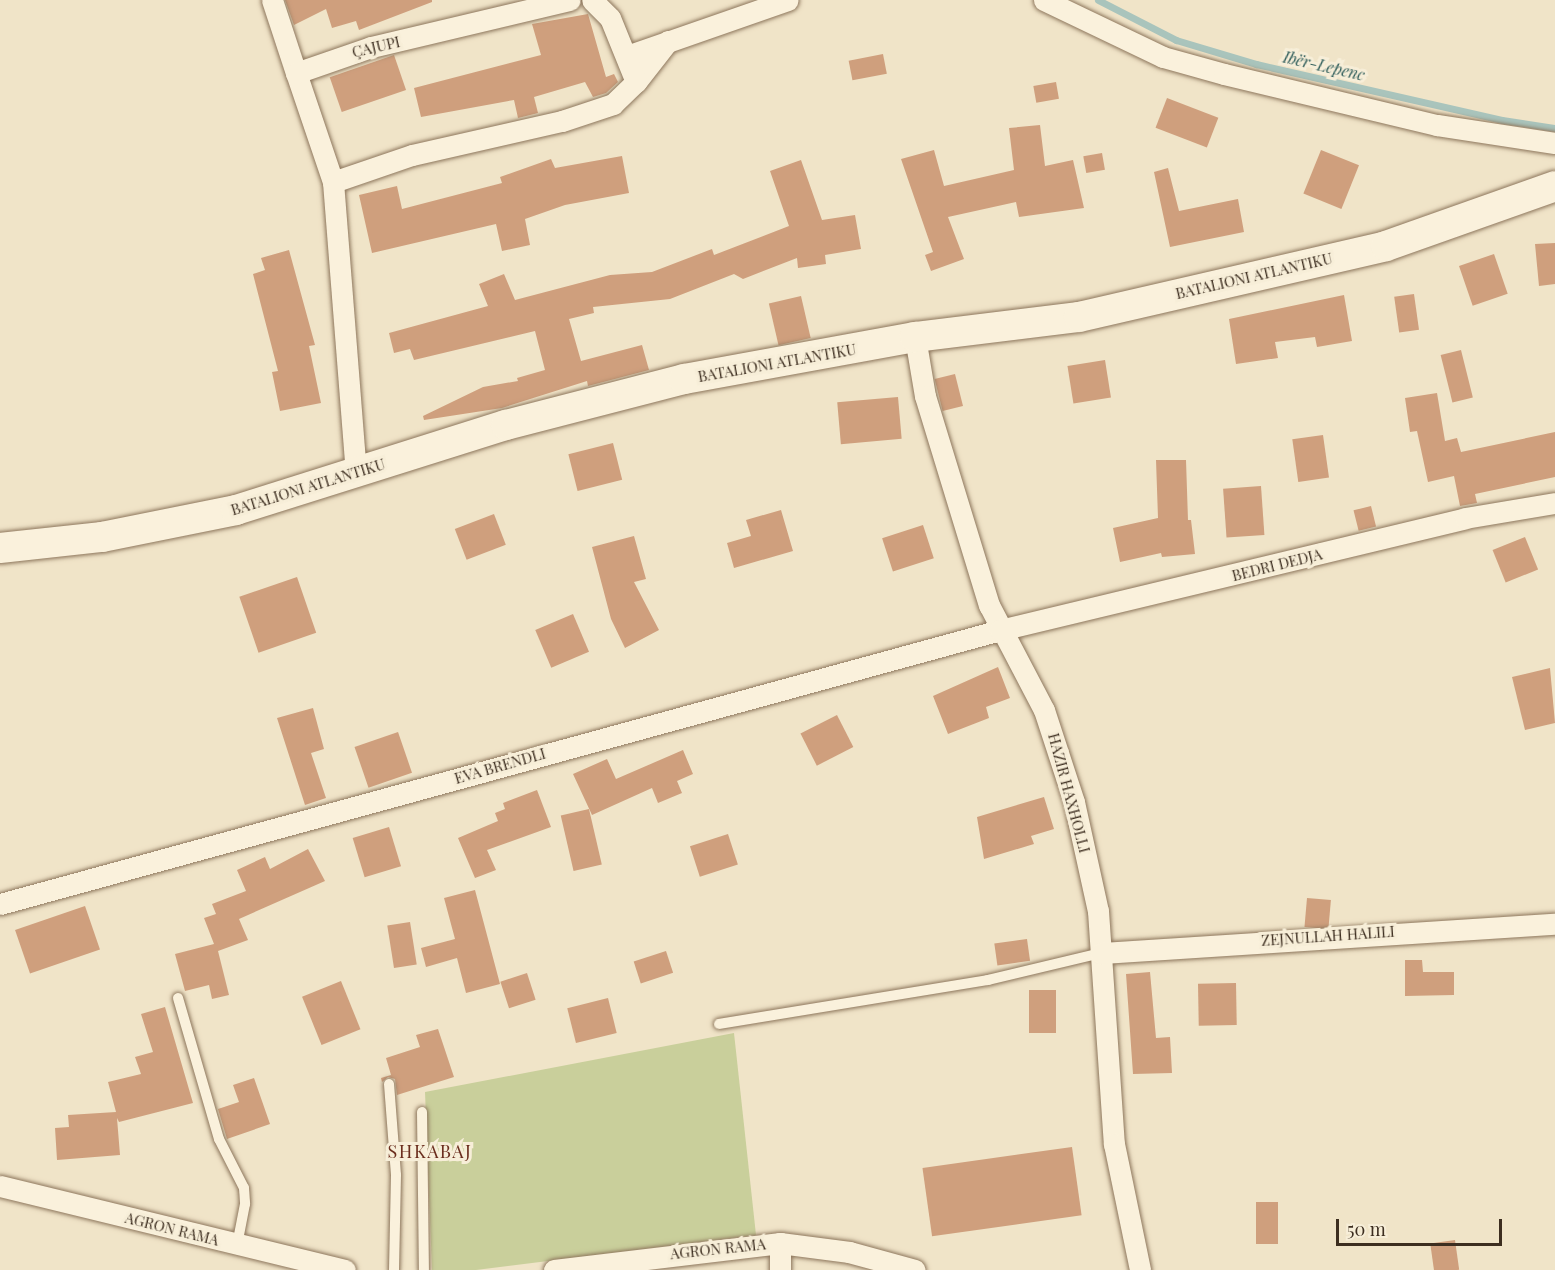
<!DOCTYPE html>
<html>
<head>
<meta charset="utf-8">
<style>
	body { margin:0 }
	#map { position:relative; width:1555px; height:1270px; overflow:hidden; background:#f0e4c8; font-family:"Playfair Display",serif }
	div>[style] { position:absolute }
	.green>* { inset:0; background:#c9cf9b }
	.stream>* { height:7px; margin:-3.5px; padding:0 3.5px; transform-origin:3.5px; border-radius:3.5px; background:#a9c4bc }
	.building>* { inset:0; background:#cf9f7d; transform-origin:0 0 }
	.roads { filter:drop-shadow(0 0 2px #8d765c) drop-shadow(0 0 2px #8d765c) }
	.lane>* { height:10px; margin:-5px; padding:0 5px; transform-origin:5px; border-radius:5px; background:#faf1dc }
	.street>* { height:21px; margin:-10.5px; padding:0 10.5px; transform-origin:10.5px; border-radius:10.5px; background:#faf1dc }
	.secondary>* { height:30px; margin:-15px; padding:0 15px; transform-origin:15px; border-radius:15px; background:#faf1dc }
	span { translate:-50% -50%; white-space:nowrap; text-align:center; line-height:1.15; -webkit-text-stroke:6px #f7eed8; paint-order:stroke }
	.street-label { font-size:15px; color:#3d2e20 }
	.water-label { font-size:16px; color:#2f5d5a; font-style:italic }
	.quarter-label { font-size:18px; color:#6b2e1e; letter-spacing:1.5px }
	.scale { position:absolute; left:1336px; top:1219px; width:166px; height:27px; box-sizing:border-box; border:3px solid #3d2e20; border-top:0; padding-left:8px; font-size:18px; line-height:21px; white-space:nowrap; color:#3d2e20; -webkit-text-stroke:4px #f7eed8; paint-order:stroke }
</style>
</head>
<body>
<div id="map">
	<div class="green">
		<i style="clip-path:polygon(734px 1033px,756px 1235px,476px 1270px,432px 1270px,425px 1092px)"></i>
	</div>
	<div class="stream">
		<i style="left:1098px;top:0;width:88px;rotate:27.1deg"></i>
		<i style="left:1176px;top:40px;width:84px;rotate:16.7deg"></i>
		<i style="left:1256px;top:64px;width:252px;rotate:12.8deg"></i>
		<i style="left:1502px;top:120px;width:54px;rotate:8.6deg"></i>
	</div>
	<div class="building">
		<i style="clip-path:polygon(285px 0,432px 0,432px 2px,359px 30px,356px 21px,332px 28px,326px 9px,294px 25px)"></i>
		<i style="clip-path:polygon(588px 14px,606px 77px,614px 74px,618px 82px,606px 93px,593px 97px,585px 82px,534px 97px,538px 113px,518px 118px,514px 100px,421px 117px,414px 88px,541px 55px,532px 24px)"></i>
		<i style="left:883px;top:54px;width:20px;height:35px;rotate:79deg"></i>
		<i style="left:394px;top:55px;width:37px;height:68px;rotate:71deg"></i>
		<i style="left:1056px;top:82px;width:17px;height:23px;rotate:80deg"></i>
		<i style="left:1167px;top:98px;width:55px;height:32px;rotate:21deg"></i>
		<i style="clip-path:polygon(1040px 125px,1045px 166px,1073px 160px,1084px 208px,1019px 217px,1016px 202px,948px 217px,964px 259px,931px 271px,925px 255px,933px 252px,901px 159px,934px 150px,944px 186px,1014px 170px,1009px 128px)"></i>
		<i style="left:1321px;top:150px;width:41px;height:47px;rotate:22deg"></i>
		<i style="left:1102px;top:153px;width:17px;height:19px;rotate:80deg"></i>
		<i style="clip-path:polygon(622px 156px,629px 193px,565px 205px,525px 219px,530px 245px,502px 251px,496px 224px,372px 253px,359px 195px,397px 186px,402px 209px,502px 183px,500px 177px,551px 159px,555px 168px)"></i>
		<i style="clip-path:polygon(801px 160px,822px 220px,855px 215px,861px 249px,825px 255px,826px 264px,798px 268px,797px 258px,743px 279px,734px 274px,670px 299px,593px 307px,594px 313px,569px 319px,581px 361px,642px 345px,649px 370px,588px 386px,587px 381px,502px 408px,424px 420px,423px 416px,483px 387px,518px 381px,517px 378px,545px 370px,535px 331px,414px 360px,410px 349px,394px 353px,389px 333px,488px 306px,479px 284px,504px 274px,515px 300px,610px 275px,652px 272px,712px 249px,714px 255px,789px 226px,770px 171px)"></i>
		<i style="clip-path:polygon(1168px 168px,1179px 211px,1238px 199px,1244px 232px,1170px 247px,1154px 172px)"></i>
		<i style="clip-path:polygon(1555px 243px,1555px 284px,1539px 286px,1535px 244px)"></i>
		<i style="clip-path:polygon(289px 250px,315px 345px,309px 346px,321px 403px,280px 411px,272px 372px,278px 371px,253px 274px,265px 270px,261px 258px)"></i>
		<i style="left:1494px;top:254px;width:42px;height:37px;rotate:71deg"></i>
		<i style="left:1414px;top:294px;width:36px;height:20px;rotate:82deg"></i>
		<i style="clip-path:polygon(1344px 295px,1352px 341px,1317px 347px,1315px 337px,1275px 342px,1278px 358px,1236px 364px,1229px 319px)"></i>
		<i style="left:801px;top:296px;width:43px;height:33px;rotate:77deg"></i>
		<i style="left:1461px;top:350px;width:49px;height:21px;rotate:76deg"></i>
		<i style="left:1105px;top:360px;width:38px;height:38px;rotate:81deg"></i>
		<i style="left:955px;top:374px;width:33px;height:21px;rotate:76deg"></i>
		<i style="clip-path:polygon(1437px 393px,1445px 441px,1457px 438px,1461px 452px,1555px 432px,1555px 477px,1475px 494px,1477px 503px,1460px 506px,1454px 476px,1428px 482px,1417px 431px,1410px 432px,1405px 398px)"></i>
		<i style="left:898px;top:397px;width:42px;height:61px;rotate:85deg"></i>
		<i style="left:1323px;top:435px;width:43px;height:31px;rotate:82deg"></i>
		<i style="left:613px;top:443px;width:38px;height:46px;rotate:76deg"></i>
		<i style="clip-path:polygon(1156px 460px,1186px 460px,1188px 520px,1191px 520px,1195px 554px,1162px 557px,1161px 553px,1120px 562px,1113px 528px,1158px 518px)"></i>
		<i style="left:1261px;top:486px;width:49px;height:38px;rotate:86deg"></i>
		<i style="left:1371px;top:506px;width:21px;height:18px;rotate:76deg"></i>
		<i style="clip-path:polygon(781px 510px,793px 551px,734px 568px,727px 543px,751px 536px,746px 520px)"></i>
		<i style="left:494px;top:514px;width:33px;height:42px;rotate:69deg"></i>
		<i style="left:923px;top:525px;width:35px;height:43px;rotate:72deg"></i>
		<i style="clip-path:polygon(634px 536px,646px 579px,634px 582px,659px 630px,625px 648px,611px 619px,592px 547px)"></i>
		<i style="left:1525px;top:537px;width:35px;height:35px;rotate:68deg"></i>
		<i style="left:297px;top:577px;width:59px;height:61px;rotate:71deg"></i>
		<i style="left:573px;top:614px;width:41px;height:41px;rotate:67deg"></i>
		<i style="clip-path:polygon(998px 667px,1010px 698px,986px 707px,989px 718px,948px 734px,933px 696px)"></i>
		<i style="clip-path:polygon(1550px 668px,1555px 723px,1525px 730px,1512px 677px)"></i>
		<i style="clip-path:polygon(313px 708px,324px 749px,311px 753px,326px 798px,305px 805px,277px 718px)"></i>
		<i style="left:837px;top:715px;width:36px;height:41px;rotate:63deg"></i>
		<i style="left:398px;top:732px;width:43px;height:46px;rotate:71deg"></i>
		<i style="clip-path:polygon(683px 750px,693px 774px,677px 781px,682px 793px,658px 803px,652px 788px,592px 815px,573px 774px,607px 759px,616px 779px)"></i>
		<i style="clip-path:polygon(537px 790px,551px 827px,487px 850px,496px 870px,475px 878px,458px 838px,498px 821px,495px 813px,505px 809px,503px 803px)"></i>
		<i style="clip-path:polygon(1044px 797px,1054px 829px,1031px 836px,1034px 844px,984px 859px,977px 817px)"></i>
		<i style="left:589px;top:809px;width:57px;height:29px;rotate:77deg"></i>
		<i style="left:389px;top:827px;width:41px;height:38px;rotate:73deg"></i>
		<i style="left:728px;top:834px;width:32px;height:40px;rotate:72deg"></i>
		<i style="clip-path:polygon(308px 849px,325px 881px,239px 919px,248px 940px,218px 951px,229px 995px,212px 999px,209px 985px,185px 991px,175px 954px,214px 944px,204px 918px,216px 914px,212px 904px,246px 891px,237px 870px,265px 857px,270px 869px)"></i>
		<i style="clip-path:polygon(475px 890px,500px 984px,466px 993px,457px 958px,426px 967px,421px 948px,455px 939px,444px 898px)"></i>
		<i style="left:1307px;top:898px;width:24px;height:29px;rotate:5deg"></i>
		<i style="left:85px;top:906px;width:46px;height:74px;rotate:71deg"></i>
		<i style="left:410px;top:922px;width:43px;height:23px;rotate:81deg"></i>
		<i style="left:1027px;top:939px;width:22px;height:33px;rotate:82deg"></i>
		<i style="left:666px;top:951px;width:23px;height:34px;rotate:72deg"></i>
		<i style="clip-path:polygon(1405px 960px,1422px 960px,1423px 972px,1454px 972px,1454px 995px,1405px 996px)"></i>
		<i style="clip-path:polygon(1150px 972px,1156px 1038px,1170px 1037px,1172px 1073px,1133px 1074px,1126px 974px)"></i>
		<i style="left:527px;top:973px;width:28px;height:28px;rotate:72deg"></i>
		<i style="left:341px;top:981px;width:52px;height:42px;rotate:68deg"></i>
		<i style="left:1236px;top:983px;width:42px;height:38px;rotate:89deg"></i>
		<i style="left:1029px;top:990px;width:27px;height:43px"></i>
		<i style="left:608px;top:998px;width:36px;height:42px;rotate:76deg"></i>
		<i style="clip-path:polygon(165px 1007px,193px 1103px,119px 1122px,117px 1118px,120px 1155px,57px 1160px,55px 1128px,69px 1127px,68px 1115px,116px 1112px,108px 1082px,141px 1074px,135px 1057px,153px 1052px,141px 1014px)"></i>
		<i style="clip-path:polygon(438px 1029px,454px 1077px,397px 1095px,395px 1079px,388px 1077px,382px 1082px,381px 1078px,391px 1075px,386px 1058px,420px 1047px,416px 1035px)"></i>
		<i style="clip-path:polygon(254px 1078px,270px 1124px,227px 1139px,218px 1109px,239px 1102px,233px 1085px)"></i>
		<i style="left:1072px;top:1147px;width:69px;height:151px;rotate:82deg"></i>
		<i style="left:1256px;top:1202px;width:22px;height:42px"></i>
		<i style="left:1455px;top:1240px;width:30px;height:25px;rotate:82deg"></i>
	</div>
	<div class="roads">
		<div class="lane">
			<i style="left:178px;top:998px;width:147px;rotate:73.8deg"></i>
			<i style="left:219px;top:1139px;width:55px;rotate:63deg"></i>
			<i style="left:244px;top:1188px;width:16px;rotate:86deg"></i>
			<i style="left:245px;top:1204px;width:42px;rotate:101deg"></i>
			<i style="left:719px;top:1024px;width:273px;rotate:-9.3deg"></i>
			<i style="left:988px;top:980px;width:116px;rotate:-13.4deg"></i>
			<i style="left:389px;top:1084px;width:91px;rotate:85.6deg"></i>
			<i style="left:396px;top:1175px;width:95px;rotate:91.2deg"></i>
			<i style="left:422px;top:1112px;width:158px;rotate:89.3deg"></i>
		</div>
		<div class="street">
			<i style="left:272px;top:0;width:77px;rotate:71.8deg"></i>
			<i style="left:1044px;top:0;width:132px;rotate:25.6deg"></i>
			<i style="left:1163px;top:57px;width:63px;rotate:15.6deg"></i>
			<i style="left:1224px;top:74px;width:219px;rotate:13.5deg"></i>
			<i style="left:1437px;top:125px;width:119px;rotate:8.7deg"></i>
			<i style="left:627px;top:56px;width:170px;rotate:-19.2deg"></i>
			<i style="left:636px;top:82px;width:52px;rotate:-52deg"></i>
			<i style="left:333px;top:182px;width:83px;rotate:-18.9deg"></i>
			<i style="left:412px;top:155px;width:154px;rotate:-12.8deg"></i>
			<i style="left:562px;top:121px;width:54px;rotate:-18.4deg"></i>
			<i style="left:613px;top:104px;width:32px;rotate:-44deg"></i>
			<i style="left:636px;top:82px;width:69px;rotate:-112.1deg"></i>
			<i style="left:610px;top:18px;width:25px;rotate:-135deg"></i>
			<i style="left:915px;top:337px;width:60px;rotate:80.4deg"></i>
			<i style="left:925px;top:396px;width:219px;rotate:73deg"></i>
			<i style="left:989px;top:605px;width:119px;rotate:62.4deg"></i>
			<i style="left:1044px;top:710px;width:97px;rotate:71.9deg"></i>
			<i style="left:1074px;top:802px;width:112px;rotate:77.6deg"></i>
			<i style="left:1098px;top:911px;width:234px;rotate:86.1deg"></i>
			<i style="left:1114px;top:1144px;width:129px;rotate:78.3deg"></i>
			<i style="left:356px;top:474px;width:293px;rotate:-94.5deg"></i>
			<i style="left:333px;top:182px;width:115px;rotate:-108.7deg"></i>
			<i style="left:296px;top:73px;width:79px;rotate:-19.1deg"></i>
			<i style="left:371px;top:47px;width:204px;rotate:-13.3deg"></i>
			<i style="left:0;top:904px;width:1037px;rotate:-15.32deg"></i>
			<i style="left:1000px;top:630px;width:478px;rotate:-13.5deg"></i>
			<i style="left:1465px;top:518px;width:91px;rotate:-9.5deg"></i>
			<i style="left:1101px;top:953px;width:455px;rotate:-3.7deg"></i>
			<i style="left:0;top:1186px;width:355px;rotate:13.7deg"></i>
			<i style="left:554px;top:1270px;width:228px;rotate:-6.8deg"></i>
			<i style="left:780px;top:1243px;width:70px;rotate:7.4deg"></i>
			<i style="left:849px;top:1252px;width:68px;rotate:15.3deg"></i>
			<i style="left:780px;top:1270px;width:27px;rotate:-90deg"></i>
		</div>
		<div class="secondary">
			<i style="left:0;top:548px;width:103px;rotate:-6.2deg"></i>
			<i style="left:102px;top:537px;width:137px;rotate:-11.4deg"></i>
			<i style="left:236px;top:510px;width:283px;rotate:-17.5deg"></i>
			<i style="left:506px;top:425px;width:184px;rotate:-14.5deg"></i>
			<i style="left:684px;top:379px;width:235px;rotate:-10.3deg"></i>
			<i style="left:915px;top:337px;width:165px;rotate:-7deg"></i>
			<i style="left:1079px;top:317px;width:315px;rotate:-13deg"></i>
			<i style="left:1386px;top:246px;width:179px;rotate:-19.5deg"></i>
		</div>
	</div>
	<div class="street-label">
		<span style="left:376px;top:47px;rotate:-13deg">ÇAJUPI</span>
		<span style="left:1254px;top:276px;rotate:-13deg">BATALIONI ATLANTIKU</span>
		<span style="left:777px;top:363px;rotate:-10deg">BATALIONI ATLANTIKU</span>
		<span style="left:308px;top:487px;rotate:-17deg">BATALIONI ATLANTIKU</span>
		<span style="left:1277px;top:565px;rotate:-14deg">BEDRI DEDJA</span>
		<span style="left:500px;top:766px;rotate:-16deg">EVA BRENDLI</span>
		<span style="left:1069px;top:793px;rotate:75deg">HAZIR HAXHOLLI</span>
		<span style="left:1328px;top:936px;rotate:-4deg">ZEJNULLAH HALILI</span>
		<span style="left:172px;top:1229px;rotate:14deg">AGRON RAMA</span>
		<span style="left:718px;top:1249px;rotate:-6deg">AGRON RAMA</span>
	</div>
	<div class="water-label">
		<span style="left:1324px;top:66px;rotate:13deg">Ibër-Lepenc</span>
	</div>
	<div class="quarter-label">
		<span style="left:430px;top:1151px">SHKABAJ</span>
	</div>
	<div class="scale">50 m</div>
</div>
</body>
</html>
